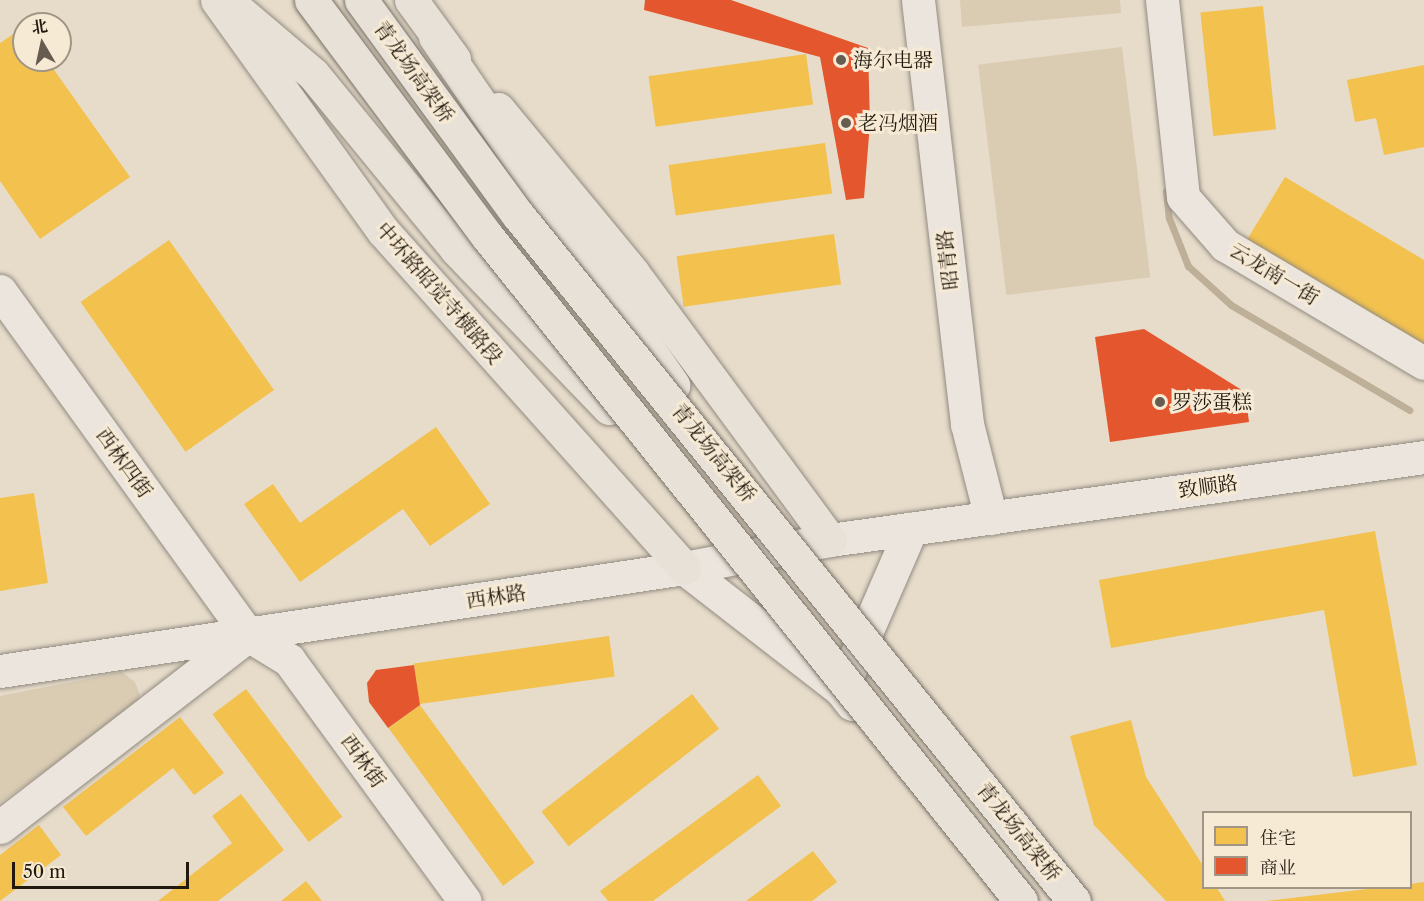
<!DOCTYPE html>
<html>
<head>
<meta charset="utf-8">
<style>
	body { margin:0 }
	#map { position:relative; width:1424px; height:901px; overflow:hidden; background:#e7dcca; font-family:"Libre Caslon Text","Noto Serif SC",serif }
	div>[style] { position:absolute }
	.green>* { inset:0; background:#dacbb3; transform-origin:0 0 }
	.homes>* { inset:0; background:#f2c14e; transform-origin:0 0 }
	.shops>* { inset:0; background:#e4572e }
	.stream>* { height:7px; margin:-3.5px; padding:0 3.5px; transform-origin:3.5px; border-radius:3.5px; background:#beaf98 }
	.roads { filter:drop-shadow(0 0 2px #928b80) drop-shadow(0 0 2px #928b80) }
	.minor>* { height:33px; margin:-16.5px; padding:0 16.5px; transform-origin:16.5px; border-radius:16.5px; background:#ebe5dd }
	.major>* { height:33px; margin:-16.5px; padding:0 16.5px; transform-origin:16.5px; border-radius:16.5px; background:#e8e1d7 }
	.highway>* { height:33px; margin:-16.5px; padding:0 16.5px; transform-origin:16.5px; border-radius:16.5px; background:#e8e1d7 }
	.bridges { filter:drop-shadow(0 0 2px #777066) drop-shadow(0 0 2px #777066) }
	.highway-bridge>* { height:33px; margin:-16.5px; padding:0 16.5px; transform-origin:16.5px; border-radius:16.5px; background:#e8e1d7 }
	.dots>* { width:16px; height:16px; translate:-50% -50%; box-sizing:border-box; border:3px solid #f7ead5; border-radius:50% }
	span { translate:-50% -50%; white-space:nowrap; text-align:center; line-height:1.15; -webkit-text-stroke:6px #f7ead5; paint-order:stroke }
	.poi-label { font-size:20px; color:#21190e }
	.left { translate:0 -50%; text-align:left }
	.street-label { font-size:20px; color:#21190e }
	.legend { position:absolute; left:1202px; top:811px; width:210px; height:78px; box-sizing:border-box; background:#f7ead5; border:2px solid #a19685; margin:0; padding:8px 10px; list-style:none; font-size:18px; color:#21190e }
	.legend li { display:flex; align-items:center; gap:12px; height:30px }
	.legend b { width:30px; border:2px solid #a19685 }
	.north { position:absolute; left:12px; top:12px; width:60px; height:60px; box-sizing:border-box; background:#f7ead5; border:2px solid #a19685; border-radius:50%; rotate:351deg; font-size:16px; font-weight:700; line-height:24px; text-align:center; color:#21190e }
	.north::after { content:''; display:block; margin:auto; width:21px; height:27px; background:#665d50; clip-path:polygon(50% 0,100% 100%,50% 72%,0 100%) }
	.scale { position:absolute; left:12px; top:862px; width:177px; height:27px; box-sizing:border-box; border:3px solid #21190e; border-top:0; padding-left:8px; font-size:18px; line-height:21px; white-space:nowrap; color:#21190e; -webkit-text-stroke:4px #f7ead5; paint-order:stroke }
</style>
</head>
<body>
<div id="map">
	<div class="green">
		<i style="clip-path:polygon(960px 0,1120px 0,1121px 13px,962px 27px)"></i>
		<i style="left:1122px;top:47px;width:232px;height:145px;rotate:83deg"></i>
		<i style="clip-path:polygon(122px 672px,135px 682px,140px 695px,137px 705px,0 803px,0 696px)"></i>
	</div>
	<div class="homes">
		<i style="left:1263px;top:6px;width:124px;height:63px;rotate:84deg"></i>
		<i style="clip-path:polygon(24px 27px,24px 60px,47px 60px,130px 177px,40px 239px,0 181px,0 43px)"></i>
		<i style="left:806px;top:54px;width:51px;height:159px;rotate:82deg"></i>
		<i style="clip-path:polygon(1424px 65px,1424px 147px,1384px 155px,1376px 118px,1355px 122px,1347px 80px)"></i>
		<i style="left:825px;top:143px;width:51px;height:158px;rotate:82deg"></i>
		<i style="clip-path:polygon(1285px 177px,1424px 260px,1424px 349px,1245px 243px)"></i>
		<i style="left:834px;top:234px;width:51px;height:159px;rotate:82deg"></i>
		<i style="left:169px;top:240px;width:183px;height:108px;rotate:55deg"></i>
		<i style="clip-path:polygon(436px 427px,490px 504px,430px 546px,403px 509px,300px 582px,244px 504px,273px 484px,300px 523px)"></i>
		<i style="clip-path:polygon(34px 493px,48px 583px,0 591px,0 498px)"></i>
		<i style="clip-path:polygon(1375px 531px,1417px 765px,1353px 777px,1324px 610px,1111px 648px,1099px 580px)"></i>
		<i style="left:609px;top:636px;width:41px;height:197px;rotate:82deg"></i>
		<i style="left:246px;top:689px;width:160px;height:42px;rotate:53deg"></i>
		<i style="left:692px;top:694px;width:44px;height:191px;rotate:52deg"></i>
		<i style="left:420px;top:705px;width:195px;height:39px;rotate:54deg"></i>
		<i style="clip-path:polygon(180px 717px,224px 773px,194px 795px,173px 768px,86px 836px,63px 807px)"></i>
		<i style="clip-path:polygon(1131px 720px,1146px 777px,1204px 867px,1204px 888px,1217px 888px,1225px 901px,1166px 901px,1094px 825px,1070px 736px)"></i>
		<i style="clip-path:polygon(758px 775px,781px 806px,653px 901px,608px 901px,600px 891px)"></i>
		<i style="clip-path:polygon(241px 794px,284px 850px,218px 901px,158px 901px,232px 843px,212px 816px)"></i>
		<i style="clip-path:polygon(39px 825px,61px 855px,0 901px,0 855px)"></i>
		<i style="clip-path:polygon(813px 851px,837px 882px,812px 901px,746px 901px)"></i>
		<i style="clip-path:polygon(306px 881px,322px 901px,281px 901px)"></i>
		<i style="clip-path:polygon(1424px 882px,1424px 901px,1266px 901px,1376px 888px,1410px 888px,1410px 884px)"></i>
	</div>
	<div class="shops">
		<i style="clip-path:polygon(645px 0,731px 0,868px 48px,870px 123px,864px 198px,846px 200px,820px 57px,644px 10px)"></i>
		<i style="clip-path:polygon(1144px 329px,1245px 392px,1249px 422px,1110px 442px,1095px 337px)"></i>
		<i style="clip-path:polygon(414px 665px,420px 705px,388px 728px,369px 702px,367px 683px,376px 670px)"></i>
	</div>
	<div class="stream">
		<i style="left:1166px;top:191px;width:27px;rotate:84deg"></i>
		<i style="left:1169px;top:218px;width:52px;rotate:68.4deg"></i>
		<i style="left:1188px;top:266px;width:58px;rotate:42.2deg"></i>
		<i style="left:1231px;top:305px;width:207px;rotate:30.5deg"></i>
	</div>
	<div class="roads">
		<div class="minor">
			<i style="left:918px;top:0;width:427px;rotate:83.4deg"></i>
			<i style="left:967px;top:424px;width:97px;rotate:75.7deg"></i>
			<i style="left:1162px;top:0;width:198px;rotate:83.9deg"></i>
			<i style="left:1183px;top:197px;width:64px;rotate:48.8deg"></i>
			<i style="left:1225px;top:245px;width:231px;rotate:30.7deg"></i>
			<i style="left:0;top:291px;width:424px;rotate:54.2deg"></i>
			<i style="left:248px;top:635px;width:48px;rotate:31.4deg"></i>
			<i style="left:289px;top:660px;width:298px;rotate:53.9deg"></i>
			<i style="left:684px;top:568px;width:199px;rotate:37.8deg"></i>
			<i style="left:0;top:671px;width:692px;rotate:-8.56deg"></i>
			<i style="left:684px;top:568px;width:149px;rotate:-10.9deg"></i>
			<i style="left:830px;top:540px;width:600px;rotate:-7.95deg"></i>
			<i style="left:852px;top:704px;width:18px;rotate:-128deg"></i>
			<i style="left:841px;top:690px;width:176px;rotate:-66.5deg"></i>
			<i style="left:0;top:827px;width:312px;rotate:-37.7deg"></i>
		</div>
		<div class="major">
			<i style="left:217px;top:0;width:284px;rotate:54.3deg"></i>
			<i style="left:383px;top:231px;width:452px;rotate:48.2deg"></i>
			<i style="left:411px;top:0;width:73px;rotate:53.9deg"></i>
			<i style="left:498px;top:109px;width:212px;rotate:50.5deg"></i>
			<i style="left:633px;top:273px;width:332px;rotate:53.6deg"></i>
		</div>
		<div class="highway">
			<i style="left:226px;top:0;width:114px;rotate:40.4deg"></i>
			<i style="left:313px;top:74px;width:226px;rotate:50.7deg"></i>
			<i style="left:456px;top:249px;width:221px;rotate:46.1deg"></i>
			<i style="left:435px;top:37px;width:422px;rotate:55.6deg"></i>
		</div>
	</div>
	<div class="bridges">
		<div class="highway-bridge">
			<i style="left:311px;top:0;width:294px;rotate:53.3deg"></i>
			<i style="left:487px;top:236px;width:853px;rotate:51.24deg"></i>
			<i style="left:361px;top:0;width:266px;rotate:53.9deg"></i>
			<i style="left:518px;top:215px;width:883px;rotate:50.98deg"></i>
		</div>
	</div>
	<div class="dots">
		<i style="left:841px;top:60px;background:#665d50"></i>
		<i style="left:846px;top:123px;background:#665d50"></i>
		<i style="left:1160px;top:402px;background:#665d50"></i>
	</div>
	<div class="poi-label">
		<span class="left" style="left:853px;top:60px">海尔电器</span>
		<span class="left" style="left:858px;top:123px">老冯烟酒</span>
		<span class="left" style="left:1172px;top:402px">罗莎蛋糕</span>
	</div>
	<div class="street-label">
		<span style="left:414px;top:72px;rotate:54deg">青龙场高架桥</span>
		<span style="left:948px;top:260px;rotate:-97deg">昭青路</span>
		<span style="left:1274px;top:274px;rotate:31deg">云龙南一街</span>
		<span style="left:439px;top:293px;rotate:49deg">中环路昭觉寺横路段</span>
		<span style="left:714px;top:453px;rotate:51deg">青龙场高架桥</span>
		<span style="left:124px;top:463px;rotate:54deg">西林四街</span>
		<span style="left:1208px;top:487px;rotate:-8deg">致顺路</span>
		<span style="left:496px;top:597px;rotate:-9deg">西林路</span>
		<span style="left:363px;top:761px;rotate:54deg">西林街</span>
		<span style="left:1019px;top:832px;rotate:51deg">青龙场高架桥</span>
	</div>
	<ul class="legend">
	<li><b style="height:16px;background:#f2c14e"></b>住宅</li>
	<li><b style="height:16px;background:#e4572e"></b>商业</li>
	</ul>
	<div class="north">北</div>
	<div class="scale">50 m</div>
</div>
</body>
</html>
